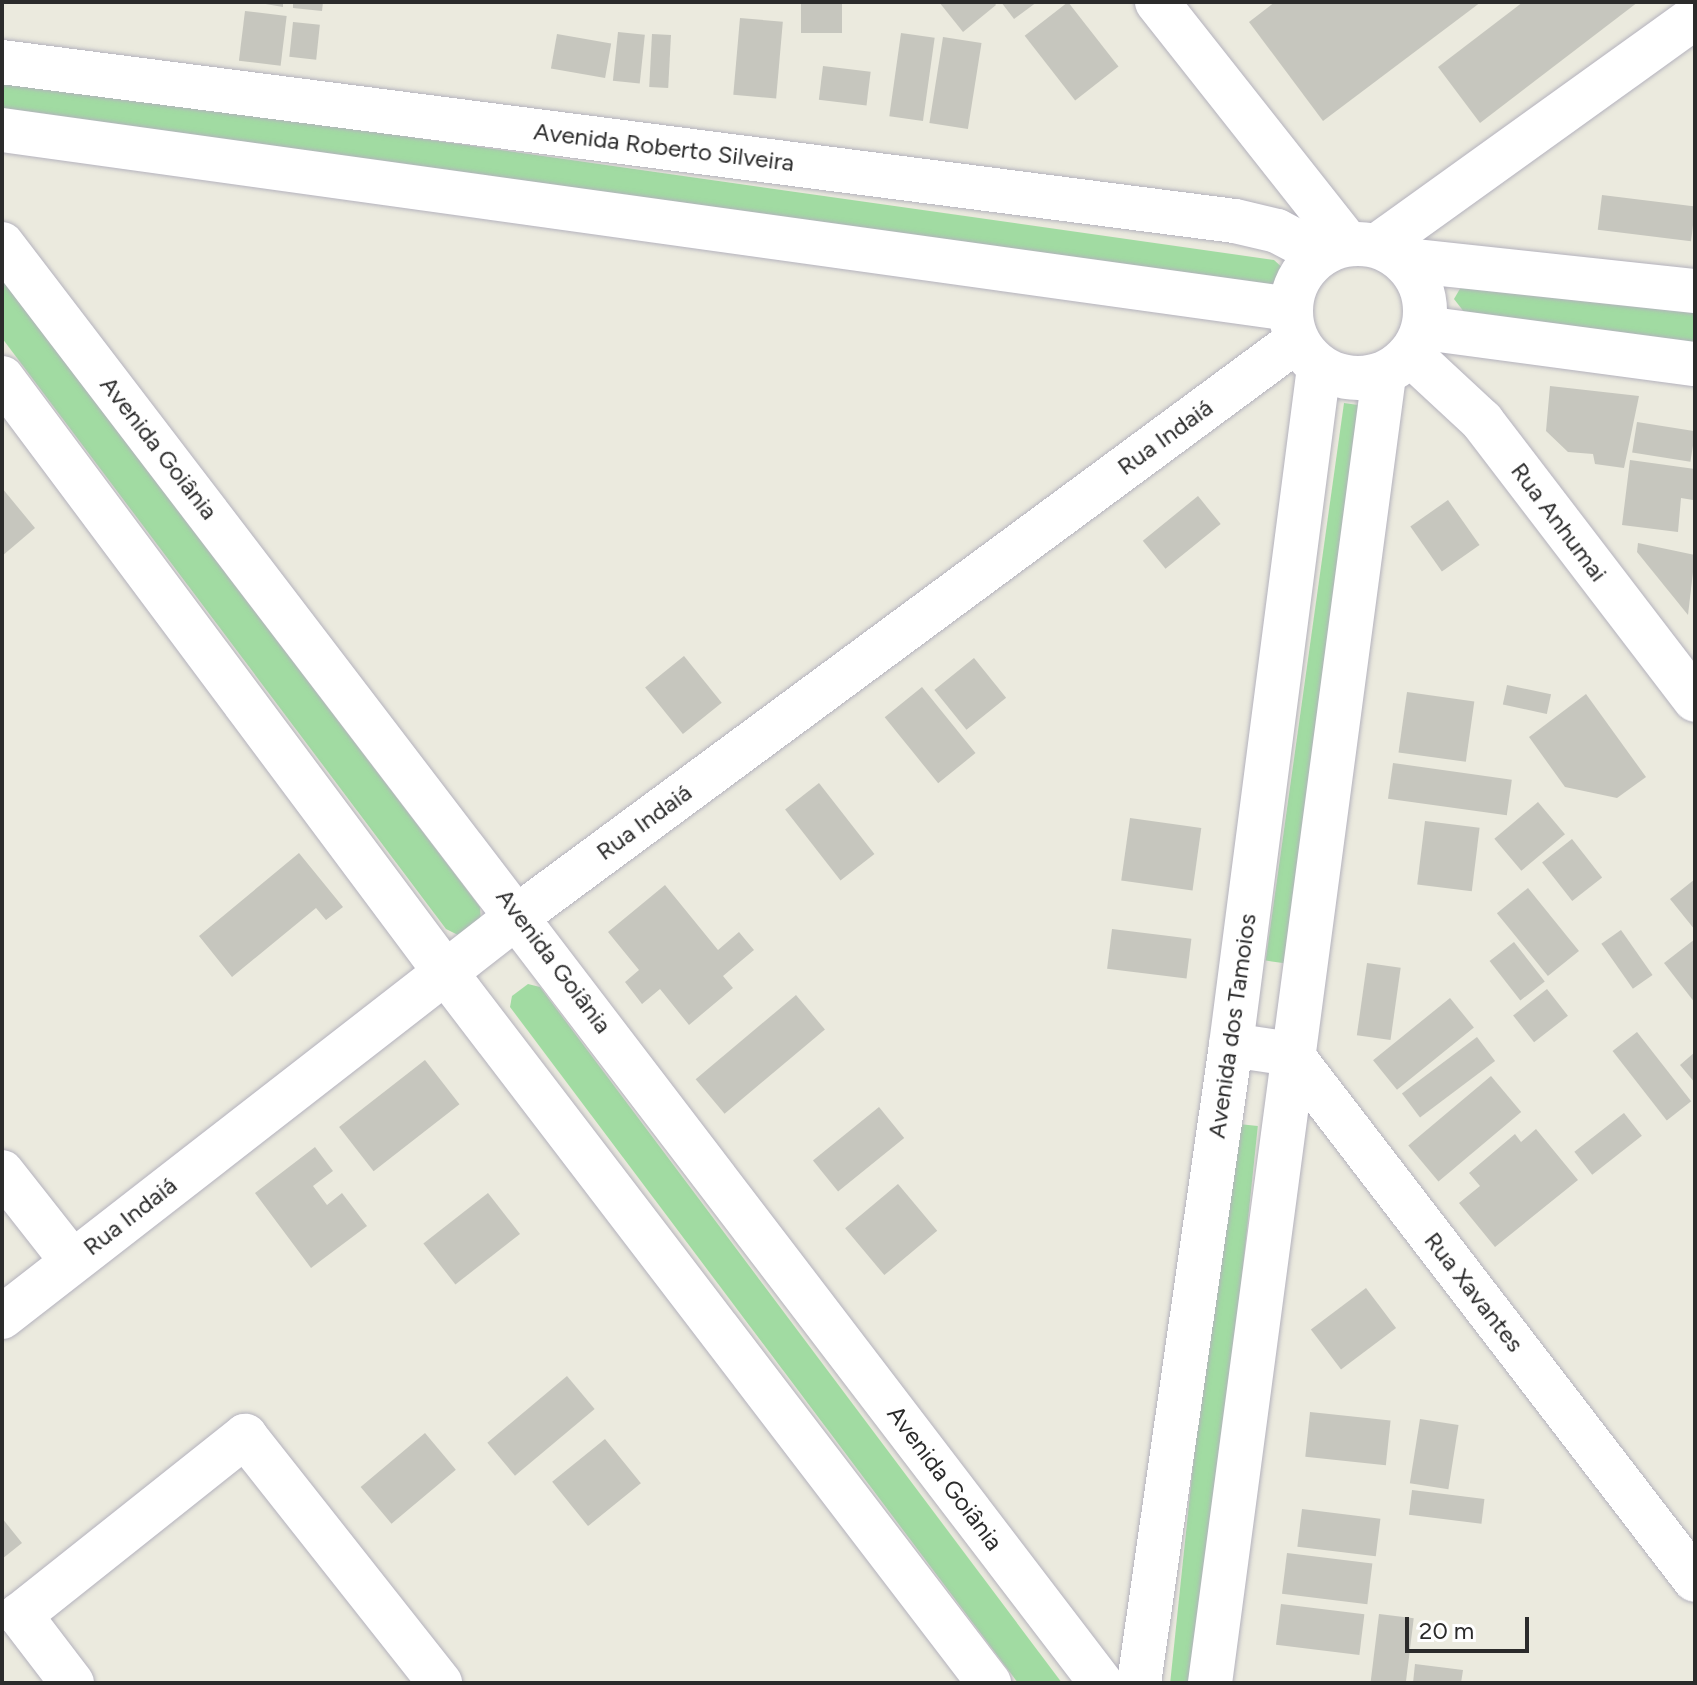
<!DOCTYPE html>
<html>
<head>
<meta charset="utf-8">
<style>
	body { margin:0 }
	#map { position:relative; width:1697px; height:1685px; overflow:hidden; background:#ebeade; font-family:Figtree,sans-serif }
	div>[style] { position:absolute }
	.green>* { inset:0; background:#a1dba2; transform-origin:0 0 }
	.building>* { inset:0; background:#c6c6be; transform-origin:0 0 }
	.roads { filter:drop-shadow(0 0 2px #b4b2bd) drop-shadow(0 0 2px #b4b2bd) }
	.street>* { height:44px; margin:-22px; padding:0 22px; transform-origin:22px; border-radius:22px; background:#fff }
	.secondary>* { height:44px; margin:-22px; padding:0 22px; transform-origin:22px; border-radius:22px; background:#fff }
	.secondary>.ring { margin:-22px; padding:0; box-sizing:content-box; background:none; border:44px solid #fff; border-radius:50% }
	span { translate:-50% -50%; white-space:nowrap; text-align:center; line-height:1.15; -webkit-text-stroke:8px #fff; paint-order:stroke }
	.street-label { font-size:24px; color:#2b2b2b }
	.frame { position:absolute; inset:0; border:4px solid #2b2b2b; pointer-events:none }
	.scale { position:absolute; left:1405px; top:1617px; width:124px; height:36px; box-sizing:border-box; border:4px solid #2b2b2b; border-top:0; padding-left:10px; font-size:24px; line-height:28px; white-space:nowrap; color:#2b2b2b; -webkit-text-stroke:6px #fff; paint-order:stroke }
</style>
</head>
<body>
<div id="map">
	<div class="green">
		<i style="clip-path:polygon(2px 79px,1274px 260px,1285px 270px,1282px 284px,1271px 291px,2px 109px)"></i>
		<i style="clip-path:polygon(2px 280px,480px 907px,481px 923px,460px 936px,446px 929px,2px 338px)"></i>
		<i style="clip-path:polygon(1472px 283px,1695px 313px,1695px 346px,1468px 317px,1454px 299px,1461px 287px)"></i>
		<i style="left:1344px;top:403px;width:30px;height:563px;rotate:8deg"></i>
		<i style="clip-path:polygon(528px 984px,540px 987px,1062px 1683px,1018px 1683px,510px 1007px,512px 996px)"></i>
		<i style="left:1229px;top:1123px;width:29px;height:564px;rotate:6deg"></i>
	</div>
	<div class="building">
		<i style="clip-path:polygon(254px 2px,283px 2px,283px 7px)"></i>
		<i style="clip-path:polygon(293px 2px,323px 2px,322px 11px,293px 8px)"></i>
		<i style="left:801px;top:2px;width:41px;height:31px"></i>
		<i style="clip-path:polygon(939px 2px,994px 2px,996px 5px,963px 32px)"></i>
		<i style="clip-path:polygon(1001px 2px,1037px 2px,1014px 19px)"></i>
		<i style="left:1068px;top:2px;width:82px;height:55px;rotate:52deg"></i>
		<i style="clip-path:polygon(1275px 2px,1481px 2px,1323px 121px,1249px 22px)"></i>
		<i style="clip-path:polygon(1523px 2px,1638px 2px,1480px 123px,1438px 67px)"></i>
		<i style="left:245px;top:11px;width:42px;height:50px;rotate:7deg"></i>
		<i style="left:740px;top:18px;width:43px;height:77px;rotate:5deg"></i>
		<i style="left:293px;top:22px;width:27px;height:35px;rotate:6deg"></i>
		<i style="left:618px;top:32px;width:27px;height:49px;rotate:6deg"></i>
		<i style="left:901px;top:33px;width:34px;height:84px;rotate:8deg"></i>
		<i style="left:557px;top:34px;width:55px;height:35px;rotate:10deg"></i>
		<i style="left:652px;top:34px;width:19px;height:53px;rotate:3deg"></i>
		<i style="left:943px;top:37px;width:39px;height:87px;rotate:9deg"></i>
		<i style="left:823px;top:66px;width:48px;height:34px;rotate:7deg"></i>
		<i style="left:1602px;top:195px;width:94px;height:35px;rotate:7deg"></i>
		<i style="clip-path:polygon(1550px 386px,1639px 396px,1624px 468px,1595px 464px,1593px 454px,1568px 452px,1546px 431px)"></i>
		<i style="left:1637px;top:422px;width:59px;height:31px;rotate:9deg"></i>
		<i style="clip-path:polygon(1630px 460px,1695px 469px,1693px 500px,1681px 498px,1678px 532px,1622px 525px)"></i>
		<i style="clip-path:polygon(2px 488px,35px 528px,2px 556px)"></i>
		<i style="left:1198px;top:496px;width:36px;height:71px;rotate:51deg"></i>
		<i style="left:1448px;top:500px;width:55px;height:46px;rotate:55deg"></i>
		<i style="clip-path:polygon(1638px 543px,1695px 555px,1688px 615px,1637px 552px)"></i>
		<i style="left:684px;top:656px;width:60px;height:50px;rotate:51deg"></i>
		<i style="left:974px;top:658px;width:51px;height:51px;rotate:51deg"></i>
		<i style="left:1507px;top:685px;width:45px;height:20px;rotate:12deg"></i>
		<i style="left:922px;top:687px;width:85px;height:48px;rotate:51deg"></i>
		<i style="left:1407px;top:692px;width:68px;height:61px;rotate:8deg"></i>
		<i style="clip-path:polygon(1586px 694px,1646px 777px,1617px 798px,1565px 787px,1529px 737px)"></i>
		<i style="left:1393px;top:763px;width:120px;height:36px;rotate:8deg"></i>
		<i style="left:819px;top:783px;width:90px;height:43px;rotate:52deg"></i>
		<i style="left:1538px;top:802px;width:42px;height:57px;rotate:50deg"></i>
		<i style="left:1130px;top:818px;width:72px;height:63px;rotate:8deg"></i>
		<i style="left:1425px;top:821px;width:55px;height:64px;rotate:7deg"></i>
		<i style="left:1572px;top:839px;width:49px;height:38px;rotate:52deg"></i>
		<i style="clip-path:polygon(299px 853px,343px 907px,326px 920px,316px 908px,232px 977px,199px 936px)"></i>
		<i style="clip-path:polygon(1695px 879px,1695px 930px,1670px 899px)"></i>
		<i style="clip-path:polygon(665px 885px,718px 950px,739px 932px,754px 950px,723px 976px,733px 988px,689px 1025px,660px 989px,642px 1004px,625px 982px,639px 970px,608px 932px)"></i>
		<i style="left:1528px;top:888px;width:81px;height:40px;rotate:51deg"></i>
		<i style="left:1112px;top:929px;width:80px;height:40px;rotate:7deg"></i>
		<i style="left:1621px;top:930px;width:55px;height:24px;rotate:55deg"></i>
		<i style="clip-path:polygon(1695px 939px,1695px 1003px,1664px 963px)"></i>
		<i style="left:1514px;top:942px;width:50px;height:31px;rotate:52deg"></i>
		<i style="left:1367px;top:963px;width:34px;height:73px;rotate:8deg"></i>
		<i style="left:1547px;top:989px;width:34px;height:43px;rotate:52deg"></i>
		<i style="left:796px;top:995px;width:45px;height:131px;rotate:50deg"></i>
		<i style="left:1450px;top:998px;width:38px;height:99px;rotate:51deg"></i>
		<i style="left:1637px;top:1032px;width:88px;height:31px;rotate:52deg"></i>
		<i style="left:1477px;top:1037px;width:30px;height:94px;rotate:53deg"></i>
		<i style="clip-path:polygon(1695px 1052px,1695px 1083px,1680px 1065px)"></i>
		<i style="left:425px;top:1060px;width:56px;height:109px;rotate:52deg"></i>
		<i style="left:1491px;top:1076px;width:47px;height:108px;rotate:50deg"></i>
		<i style="left:879px;top:1107px;width:40px;height:85px;rotate:51deg"></i>
		<i style="left:1624px;top:1113px;width:29px;height:63px;rotate:52deg"></i>
		<i style="clip-path:polygon(1536px 1129px,1578px 1180px,1495px 1247px,1459px 1203px,1480px 1186px,1469px 1173px,1515px 1134px,1521px 1142px)"></i>
		<i style="clip-path:polygon(315px 1147px,333px 1171px,313px 1186px,327px 1205px,342px 1193px,367px 1226px,311px 1268px,255px 1193px)"></i>
		<i style="left:898px;top:1184px;width:61px;height:69px;rotate:50deg"></i>
		<i style="left:488px;top:1193px;width:52px;height:82px;rotate:52deg"></i>
		<i style="left:1366px;top:1288px;width:50px;height:69px;rotate:53deg"></i>
		<i style="left:567px;top:1376px;width:43px;height:104px;rotate:50deg"></i>
		<i style="left:1310px;top:1412px;width:81px;height:45px;rotate:6deg"></i>
		<i style="left:1420px;top:1419px;width:39px;height:65px;rotate:9deg"></i>
		<i style="left:425px;top:1433px;width:48px;height:84px;rotate:50deg"></i>
		<i style="left:605px;top:1439px;width:57px;height:68px;rotate:51deg"></i>
		<i style="left:1412px;top:1490px;width:73px;height:25px;rotate:7deg"></i>
		<i style="left:1302px;top:1509px;width:79px;height:38px;rotate:7deg"></i>
		<i style="clip-path:polygon(2px 1518px,22px 1543px,2px 1559px)"></i>
		<i style="left:1287px;top:1553px;width:86px;height:41px;rotate:7deg"></i>
		<i style="left:1281px;top:1604px;width:84px;height:41px;rotate:7deg"></i>
		<i style="left:1379px;top:1614px;width:35px;height:69px;rotate:7deg"></i>
		<i style="clip-path:polygon(1415px 1664px,1463px 1670px,1461px 1683px,1413px 1683px)"></i>
	</div>
	<div class="roads">
		<div class="street">
			<i style="left:1157px;top:2px;width:307px;rotate:51.7deg"></i>
			<i style="left:1378px;top:245px;width:390px;rotate:-35.7deg"></i>
			<i style="left:1411px;top:355px;width:97px;rotate:42.9deg"></i>
			<i style="left:1482px;top:421px;width:351px;rotate:52.6deg"></i>
			<i style="left:1231px;top:1045px;width:61px;rotate:8.5deg"></i>
			<i style="left:1291px;top:1054px;width:663px;rotate:52.47deg"></i>
			<i style="left:2px;top:1172px;width:113px;rotate:51.8deg"></i>
			<i style="left:2px;top:1317px;width:655px;rotate:-37.87deg"></i>
			<i style="left:519px;top:915px;width:966px;rotate:-36.45deg"></i>
			<i style="left:72px;top:1683px;width:86px;rotate:-127.4deg"></i>
			<i style="left:20px;top:1615px;width:288px;rotate:-38.5deg"></i>
			<i style="left:245px;top:1436px;width:315px;rotate:51.7deg"></i>
		</div>
		<div class="secondary">
			<i style="left:2px;top:62px;width:1243px;rotate:7.35deg"></i>
			<i style="left:1235px;top:221px;width:43px;rotate:13.4deg"></i>
			<i style="left:1277px;top:231px;width:50px;rotate:27.6deg"></i>
			<i style="left:2px;top:130px;width:1300px;rotate:7.91deg"></i>
			<i class="ring" style="left:1291px;top:244px;width:90px;height:90px"></i>
			<i style="left:2px;top:244px;width:1811px;rotate:52.63deg"></i>
			<i style="left:1405px;top:260px;width:292px;rotate:6.1deg"></i>
			<i style="left:1424px;top:328px;width:273px;rotate:7.6deg"></i>
			<i style="left:2px;top:378px;width:742px;rotate:53.27deg"></i>
			<i style="left:446px;top:973px;width:894px;rotate:52.59deg"></i>
			<i style="left:1139px;top:1683px;width:645px;rotate:-81.79deg"></i>
			<i style="left:1231px;top:1045px;width:684px;rotate:-82.6deg"></i>
			<i style="left:1210px;top:1683px;width:1320px;rotate:-82.42deg"></i>
		</div>
	</div>
	<div class="street-label">
		<span style="left:664px;top:147px;rotate:7deg">Avenida Roberto Silveira</span>
		<span style="left:1165px;top:437px;rotate:-36deg">Rua Indaiá</span>
		<span style="left:159px;top:448px;rotate:52deg">Avenida Goiânia</span>
		<span style="left:1559px;top:522px;rotate:53deg">Rua Anhumai</span>
		<span style="left:644px;top:822px;rotate:-36deg">Rua Indaiá</span>
		<span style="left:554px;top:961px;rotate:53deg">Avenida Goiânia</span>
		<span style="left:1232px;top:1026px;rotate:-82deg">Avenida dos Tamoios</span>
		<span style="left:130px;top:1216px;rotate:-38deg">Rua Indaiá</span>
		<span style="left:1474px;top:1292px;rotate:52deg">Rua Xavantes</span>
		<span style="left:945px;top:1478px;rotate:53deg">Avenida Goiânia</span>
	</div>
	<div class="frame"></div>
	<div class="scale">20 m</div>
</div>
</body>
</html>
